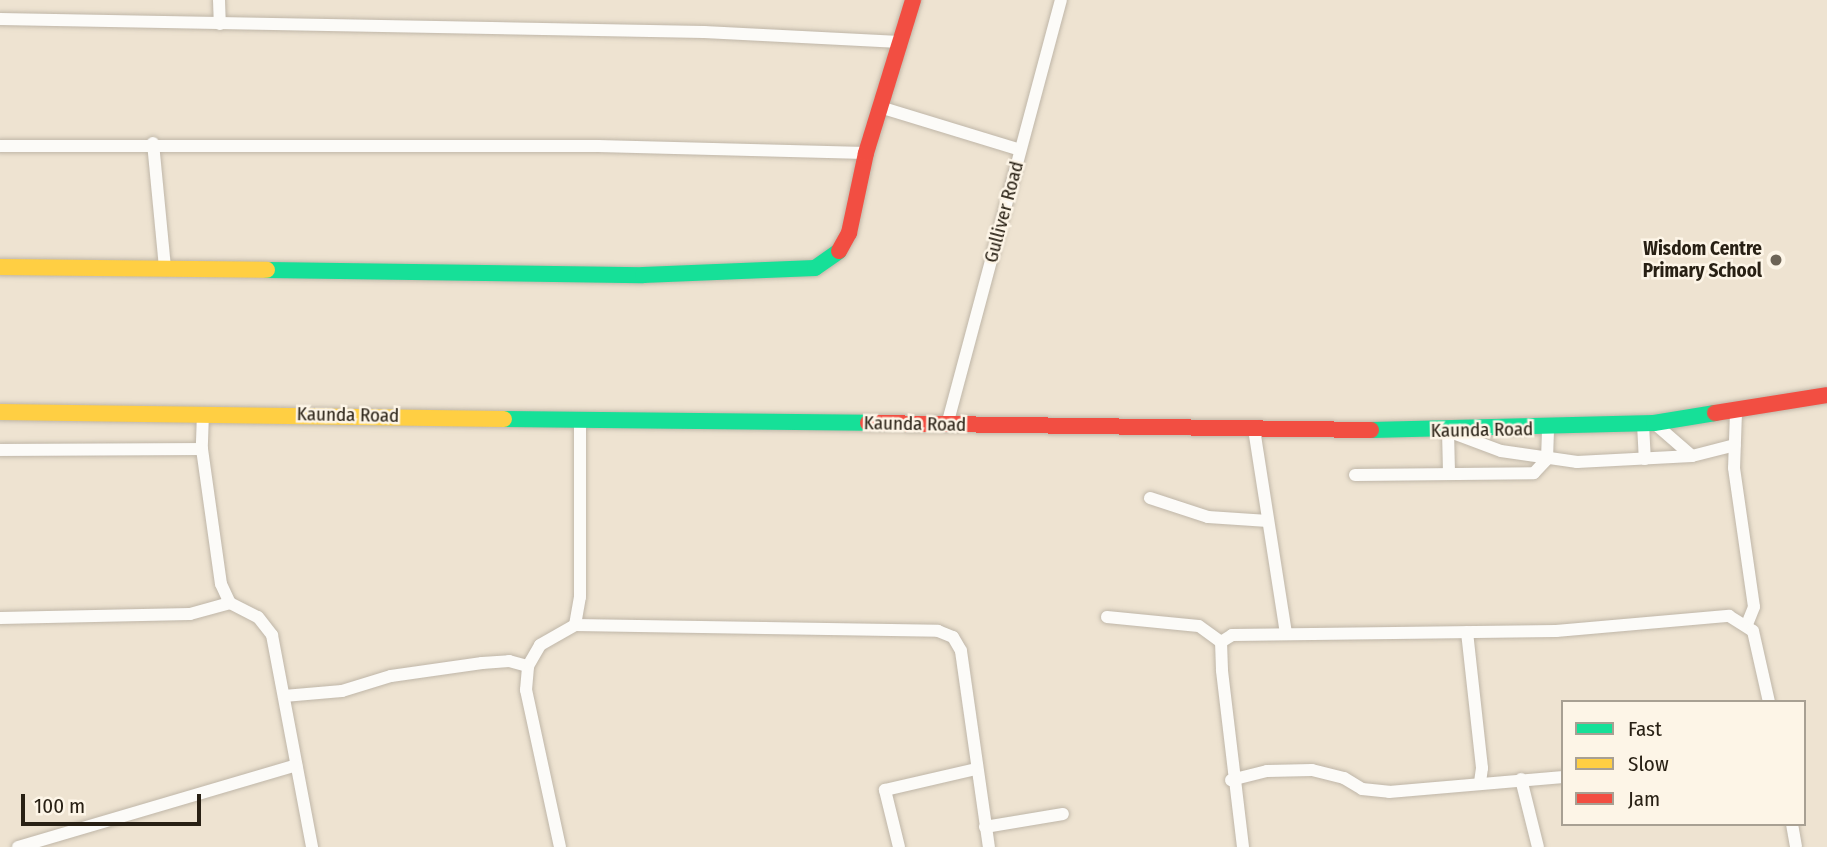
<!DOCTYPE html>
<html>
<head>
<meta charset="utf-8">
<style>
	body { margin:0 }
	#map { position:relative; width:1827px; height:847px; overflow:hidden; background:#eee3d1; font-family:"Fira Sans Condensed",sans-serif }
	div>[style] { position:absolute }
	.roads { filter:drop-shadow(0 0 2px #bfb6a8) drop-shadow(0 0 2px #bfb6a8) }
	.street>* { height:12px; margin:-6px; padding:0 6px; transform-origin:6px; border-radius:6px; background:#fcfbf8 }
	.fast>* { height:16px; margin:-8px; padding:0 8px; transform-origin:8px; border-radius:8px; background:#16e098 }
	.slow>* { height:16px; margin:-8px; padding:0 8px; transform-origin:8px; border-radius:8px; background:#ffcf43 }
	.jam>* { height:16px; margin:-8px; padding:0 8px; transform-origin:8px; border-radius:8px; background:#f24e42 }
	.dots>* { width:19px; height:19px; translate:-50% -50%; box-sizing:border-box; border:4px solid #fdf5e7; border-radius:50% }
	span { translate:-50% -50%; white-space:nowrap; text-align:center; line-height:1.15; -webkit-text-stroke:5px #fdf5e7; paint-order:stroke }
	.street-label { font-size:19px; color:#282014 }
	.poi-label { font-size:19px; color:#282014; font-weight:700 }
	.right { translate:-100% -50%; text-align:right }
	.legend { position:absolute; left:1561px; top:700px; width:245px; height:126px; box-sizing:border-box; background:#fdf5e7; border:2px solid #a8a093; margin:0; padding:9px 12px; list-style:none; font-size:21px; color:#282014 }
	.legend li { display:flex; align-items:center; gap:14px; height:35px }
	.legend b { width:35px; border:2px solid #a8a093 }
	.scale { position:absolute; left:21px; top:794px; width:180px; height:32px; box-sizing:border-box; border:4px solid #282014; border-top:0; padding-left:9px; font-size:21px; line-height:24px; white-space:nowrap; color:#282014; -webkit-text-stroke:5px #fdf5e7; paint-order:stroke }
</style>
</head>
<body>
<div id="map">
	<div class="roads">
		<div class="street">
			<i style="left:219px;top:0;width:24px;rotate:88deg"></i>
			<i style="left:0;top:19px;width:704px;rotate:1.06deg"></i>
			<i style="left:704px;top:32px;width:196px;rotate:2.9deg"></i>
			<i style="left:883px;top:108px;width:143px;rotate:17deg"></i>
			<i style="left:153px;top:143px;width:125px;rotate:84.5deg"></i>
			<i style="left:0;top:146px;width:598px"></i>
			<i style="left:598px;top:146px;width:268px;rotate:1.5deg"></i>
			<i style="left:1736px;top:412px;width:56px;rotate:92deg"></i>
			<i style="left:1734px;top:468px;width:140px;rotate:81.8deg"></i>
			<i style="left:1754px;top:607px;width:18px;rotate:112deg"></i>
			<i style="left:203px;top:413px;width:36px;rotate:92deg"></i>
			<i style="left:202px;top:449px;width:136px;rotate:82deg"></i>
			<i style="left:221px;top:584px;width:21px;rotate:65deg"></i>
			<i style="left:230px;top:603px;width:31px;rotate:27deg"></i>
			<i style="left:258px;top:617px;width:23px;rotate:52deg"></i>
			<i style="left:272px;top:635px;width:216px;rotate:79.3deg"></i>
			<i style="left:1654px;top:423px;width:50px;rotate:41deg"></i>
			<i style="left:1643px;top:424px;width:35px;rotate:87deg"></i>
			<i style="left:947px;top:425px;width:440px;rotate:-75deg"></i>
			<i style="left:1254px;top:429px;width:206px;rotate:81.1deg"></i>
			<i style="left:1448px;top:431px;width:42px;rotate:88.6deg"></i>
			<i style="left:1450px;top:432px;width:54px;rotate:20.4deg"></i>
			<i style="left:1501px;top:451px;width:77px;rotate:8.2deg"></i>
			<i style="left:1577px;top:462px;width:115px;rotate:-3deg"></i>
			<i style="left:1692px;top:456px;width:44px;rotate:-14.3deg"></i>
			<i style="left:0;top:450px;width:202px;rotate:-0.3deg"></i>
			<i style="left:1355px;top:475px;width:179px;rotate:-0.6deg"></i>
			<i style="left:1534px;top:473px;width:19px;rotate:-47deg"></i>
			<i style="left:1547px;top:459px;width:30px;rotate:-88deg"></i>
			<i style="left:1150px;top:498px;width:61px;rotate:18.1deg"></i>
			<i style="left:1208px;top:517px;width:60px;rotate:3.8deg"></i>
			<i style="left:1107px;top:617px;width:92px;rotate:5.6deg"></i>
			<i style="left:1199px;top:626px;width:27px;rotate:36deg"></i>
			<i style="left:0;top:618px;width:190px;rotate:-1.2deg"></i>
			<i style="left:190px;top:614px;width:41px;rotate:-15.4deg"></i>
			<i style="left:575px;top:625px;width:28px;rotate:-80deg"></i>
			<i style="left:580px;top:597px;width:179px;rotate:-90deg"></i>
			<i style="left:1467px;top:632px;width:137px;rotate:83.7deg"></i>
			<i style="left:1482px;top:768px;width:15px;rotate:98deg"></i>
			<i style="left:284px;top:696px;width:58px;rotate:-4.9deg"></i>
			<i style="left:342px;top:691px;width:51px;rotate:-17deg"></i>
			<i style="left:391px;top:676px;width:92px;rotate:-8.1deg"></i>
			<i style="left:482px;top:663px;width:27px;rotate:-4deg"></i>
			<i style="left:509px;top:661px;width:20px;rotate:15deg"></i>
			<i style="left:1521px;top:779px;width:70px;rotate:76deg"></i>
			<i style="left:1231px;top:780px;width:37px;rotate:-14deg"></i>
			<i style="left:1267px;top:771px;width:45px;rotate:-1.3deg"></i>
			<i style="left:1312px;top:770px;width:33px;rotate:14deg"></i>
			<i style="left:1344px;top:778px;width:21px;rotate:31deg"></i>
			<i style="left:1362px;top:789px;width:27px;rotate:6deg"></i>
			<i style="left:1389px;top:792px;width:175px;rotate:-4.9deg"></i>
			<i style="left:1792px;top:824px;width:23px;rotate:80deg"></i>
			<i style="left:985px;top:827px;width:79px;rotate:-9.5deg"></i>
			<i style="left:18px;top:847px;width:290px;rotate:-16.4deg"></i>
			<i style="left:560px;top:847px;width:161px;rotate:-102.2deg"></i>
			<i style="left:526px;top:690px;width:24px;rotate:-85deg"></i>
			<i style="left:528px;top:666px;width:24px;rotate:-60deg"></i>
			<i style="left:540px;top:645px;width:40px;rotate:-29.7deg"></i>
			<i style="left:575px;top:625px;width:363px;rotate:0.9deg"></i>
			<i style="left:938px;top:631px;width:16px;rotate:22deg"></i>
			<i style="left:953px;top:637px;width:16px;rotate:60deg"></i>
			<i style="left:961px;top:651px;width:198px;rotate:81.9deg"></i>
			<i style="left:899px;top:847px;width:59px;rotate:-103.8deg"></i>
			<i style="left:885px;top:790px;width:93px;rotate:-13deg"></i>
			<i style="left:1243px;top:847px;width:178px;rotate:-96.8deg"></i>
			<i style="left:1222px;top:670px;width:28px;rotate:-92deg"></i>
			<i style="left:1221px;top:642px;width:13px;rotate:-32deg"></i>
			<i style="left:1232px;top:635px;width:324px;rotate:-0.7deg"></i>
			<i style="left:1556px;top:631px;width:174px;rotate:-5deg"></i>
			<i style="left:1729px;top:616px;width:28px;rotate:32deg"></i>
			<i style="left:1753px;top:631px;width:73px;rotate:77.3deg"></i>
		</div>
		<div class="fast">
			<i style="left:267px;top:270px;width:376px;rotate:0.8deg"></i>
			<i style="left:643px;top:275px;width:172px;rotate:-2.3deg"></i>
			<i style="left:815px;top:268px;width:29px;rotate:-35deg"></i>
			<i style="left:504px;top:419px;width:364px;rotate:0.6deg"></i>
			<i style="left:1371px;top:430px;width:283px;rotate:-1.4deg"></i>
			<i style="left:1654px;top:423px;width:62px;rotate:-9.3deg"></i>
		</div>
		<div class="slow">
			<i style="left:0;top:267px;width:267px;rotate:0.6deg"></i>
			<i style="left:0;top:412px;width:504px;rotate:0.8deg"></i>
		</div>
		<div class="jam">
			<i style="left:839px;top:251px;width:21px;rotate:-61deg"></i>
			<i style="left:849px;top:233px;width:82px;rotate:-78deg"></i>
			<i style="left:866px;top:153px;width:160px;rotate:-72.9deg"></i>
			<i style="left:1715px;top:413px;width:113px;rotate:-9.1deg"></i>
			<i style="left:868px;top:423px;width:503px;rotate:0.8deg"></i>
		</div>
	</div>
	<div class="dots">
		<i style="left:1776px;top:260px;background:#6d6456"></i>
	</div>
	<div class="street-label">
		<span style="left:1004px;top:212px;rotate:-75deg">Gulliver Road</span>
		<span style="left:348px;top:415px;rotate:1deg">Kaunda Road</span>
		<span style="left:915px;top:424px;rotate:1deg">Kaunda Road</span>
		<span style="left:1482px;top:430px;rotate:-1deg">Kaunda Road</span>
	</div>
	<div class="poi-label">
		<span class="right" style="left:1762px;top:260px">Wisdom Centre<br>Primary School</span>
	</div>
	<ul class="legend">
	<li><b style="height:9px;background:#16e098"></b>Fast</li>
	<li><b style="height:9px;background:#ffcf43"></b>Slow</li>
	<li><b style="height:9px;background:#f24e42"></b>Jam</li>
	</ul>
	<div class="scale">100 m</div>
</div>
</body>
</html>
